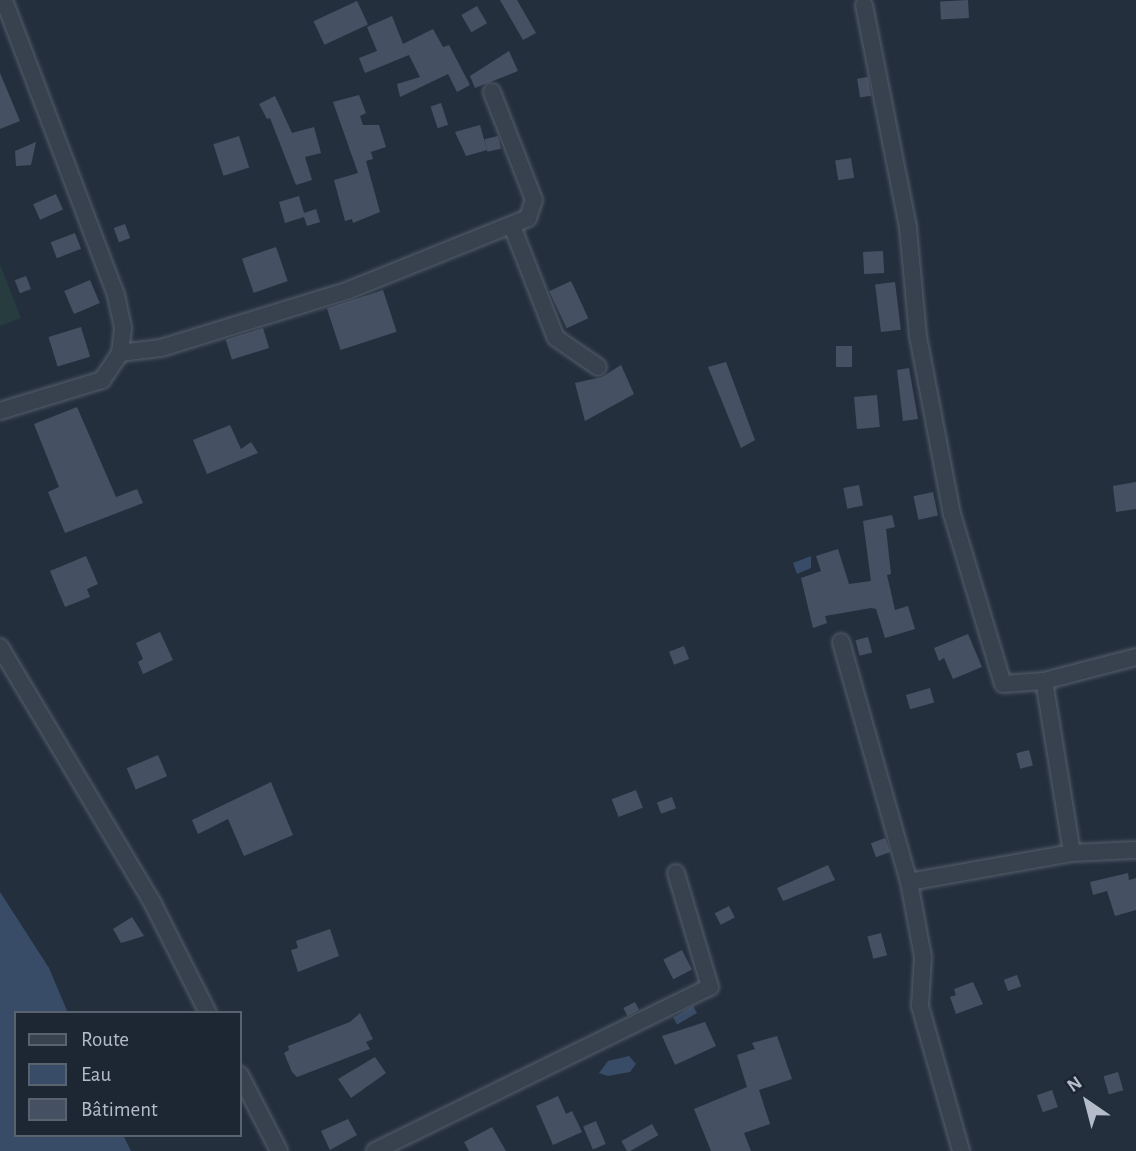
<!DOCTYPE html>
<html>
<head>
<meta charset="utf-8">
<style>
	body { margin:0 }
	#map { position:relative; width:1136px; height:1151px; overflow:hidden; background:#242f3e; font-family:"Alegreya Sans",sans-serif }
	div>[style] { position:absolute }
	.green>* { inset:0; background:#263c3f }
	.water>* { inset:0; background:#394c67; transform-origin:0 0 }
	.building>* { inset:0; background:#455162; transform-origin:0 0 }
	.roads { filter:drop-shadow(0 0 2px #565f6c) drop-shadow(0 0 2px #565f6c) }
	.minor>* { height:16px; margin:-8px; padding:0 8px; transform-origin:8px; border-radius:8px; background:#38414e }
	span { translate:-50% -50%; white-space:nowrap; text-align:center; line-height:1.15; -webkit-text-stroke:7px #1d2633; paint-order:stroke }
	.legend { position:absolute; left:14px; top:1011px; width:228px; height:126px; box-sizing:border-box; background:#1d2633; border:2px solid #59626f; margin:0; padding:9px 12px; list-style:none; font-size:21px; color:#b4bcc9 }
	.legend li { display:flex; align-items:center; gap:14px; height:35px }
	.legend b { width:35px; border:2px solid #59626f }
	.north { position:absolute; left:1052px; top:1067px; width:70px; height:70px; -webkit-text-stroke:5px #1d2633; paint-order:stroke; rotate:325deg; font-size:19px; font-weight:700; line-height:28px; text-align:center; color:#b4bcc9 }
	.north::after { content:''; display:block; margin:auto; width:24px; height:32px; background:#b4bcc9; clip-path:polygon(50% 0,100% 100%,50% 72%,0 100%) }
</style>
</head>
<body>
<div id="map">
	<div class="green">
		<i style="clip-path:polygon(0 264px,21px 318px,0 326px)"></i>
	</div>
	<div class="water">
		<i style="clip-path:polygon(811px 556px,811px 568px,797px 574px,793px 563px)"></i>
		<i style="clip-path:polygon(0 892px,49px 968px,68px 1013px,16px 1013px,16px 1135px,123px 1135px,131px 1151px,0 1151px)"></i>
		<i style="left:693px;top:1006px;width:8px;height:23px;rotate:60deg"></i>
		<i style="clip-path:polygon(629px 1056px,636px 1064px,630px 1072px,608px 1076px,599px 1073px,608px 1061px)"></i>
	</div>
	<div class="building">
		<i style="clip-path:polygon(500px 0,517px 0,536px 33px,523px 40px)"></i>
		<i style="left:968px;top:0;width:18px;height:28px;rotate:87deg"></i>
		<i style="left:357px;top:1px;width:26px;height:48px;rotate:65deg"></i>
		<i style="left:477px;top:6px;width:20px;height:18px;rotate:60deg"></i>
		<i style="clip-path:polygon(392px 16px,403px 44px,433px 29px,443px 47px,449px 45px,470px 85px,457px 92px,448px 74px,400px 97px,397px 84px,420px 77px,409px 55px,365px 73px,359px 58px,377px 51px,367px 27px)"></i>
		<i style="clip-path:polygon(509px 51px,518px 71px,475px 88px,470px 76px)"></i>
		<i style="clip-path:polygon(0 73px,20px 121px,0 129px)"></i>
		<i style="left:868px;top:77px;width:19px;height:11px;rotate:81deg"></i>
		<i style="clip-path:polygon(359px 95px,366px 113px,360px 116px,363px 125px,379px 125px,386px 147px,371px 152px,373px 159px,366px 161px,380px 212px,353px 223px,352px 219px,345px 221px,334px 180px,358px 173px,333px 102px)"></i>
		<i style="clip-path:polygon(275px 96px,292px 133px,314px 127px,321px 153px,305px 157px,312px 180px,296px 185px,270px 118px,267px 119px,259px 104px)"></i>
		<i style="left:441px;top:103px;width:23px;height:11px;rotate:72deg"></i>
		<i style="clip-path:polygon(480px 125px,487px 150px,466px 156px,455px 132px)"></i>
		<i style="left:239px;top:136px;width:33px;height:27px;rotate:72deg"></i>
		<i style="left:498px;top:136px;width:13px;height:14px;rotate:77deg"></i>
		<i style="clip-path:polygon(36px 142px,31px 165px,16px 166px,15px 151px)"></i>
		<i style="left:851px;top:158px;width:20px;height:16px;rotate:81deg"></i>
		<i style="left:56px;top:194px;width:17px;height:25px;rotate:66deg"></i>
		<i style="clip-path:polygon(299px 196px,304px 213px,316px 209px,320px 222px,307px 226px,304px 217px,285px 223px,279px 202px)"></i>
		<i style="left:125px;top:224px;width:15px;height:12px;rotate:70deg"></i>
		<i style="left:75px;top:233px;width:17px;height:26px;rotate:69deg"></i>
		<i style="left:276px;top:247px;width:36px;height:36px;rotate:71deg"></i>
		<i style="left:883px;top:251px;width:22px;height:20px;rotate:87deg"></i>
		<i style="left:26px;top:276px;width:14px;height:12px;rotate:69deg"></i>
		<i style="left:90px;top:280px;width:25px;height:28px;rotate:67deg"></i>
		<i style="left:571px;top:281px;width:41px;height:24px;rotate:65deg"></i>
		<i style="left:895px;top:282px;width:48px;height:20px;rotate:83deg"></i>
		<i style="left:383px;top:290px;width:44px;height:59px;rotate:72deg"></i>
		<i style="left:81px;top:327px;width:31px;height:34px;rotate:73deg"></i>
		<i style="left:263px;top:328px;width:21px;height:39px;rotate:73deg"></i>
		<i style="left:852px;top:346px;width:21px;height:16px;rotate:90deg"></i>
		<i style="clip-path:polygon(726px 362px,755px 440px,741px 448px,708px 367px)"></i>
		<i style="clip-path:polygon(621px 365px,634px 394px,585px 421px,575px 383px,602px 377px)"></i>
		<i style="clip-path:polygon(909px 368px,918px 419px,903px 421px,897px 370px)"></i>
		<i style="left:877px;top:395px;width:32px;height:23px;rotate:85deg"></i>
		<i style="clip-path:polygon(77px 407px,116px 497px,137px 489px,143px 503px,65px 533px,48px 492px,59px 487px,34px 424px)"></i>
		<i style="clip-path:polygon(230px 425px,241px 449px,251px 442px,258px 453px,207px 474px,193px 440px)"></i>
		<i style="clip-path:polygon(1136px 482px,1136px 509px,1116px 512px,1113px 486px)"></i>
		<i style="left:859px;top:485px;width:21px;height:16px;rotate:79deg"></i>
		<i style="left:933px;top:492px;width:24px;height:20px;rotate:78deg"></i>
		<i style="clip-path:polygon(892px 515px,895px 527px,886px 529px,891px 574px,887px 575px,895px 610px,908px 606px,915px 629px,885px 638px,876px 609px,871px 608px,825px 616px,827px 623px,813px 628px,801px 578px,821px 571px,816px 556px,838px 549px,849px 584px,871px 581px,863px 521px)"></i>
		<i style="clip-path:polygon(86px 556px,98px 584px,87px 589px,90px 597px,65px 607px,50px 571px)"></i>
		<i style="clip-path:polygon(160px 632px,173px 660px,143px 674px,138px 662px,143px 659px,136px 643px)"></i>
		<i style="clip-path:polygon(968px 634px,982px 667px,953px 679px,944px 658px,939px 661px,934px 648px)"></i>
		<i style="left:868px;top:637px;width:16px;height:13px;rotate:75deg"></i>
		<i style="left:684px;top:646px;width:14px;height:16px;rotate:69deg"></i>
		<i style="left:930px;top:688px;width:15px;height:25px;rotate:74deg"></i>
		<i style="left:1029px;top:750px;width:16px;height:13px;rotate:76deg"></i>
		<i style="left:158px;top:755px;width:23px;height:34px;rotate:67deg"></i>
		<i style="clip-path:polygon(271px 782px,293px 835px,244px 856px,228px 819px,198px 834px,192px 820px)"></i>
		<i style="left:636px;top:790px;width:19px;height:26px;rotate:69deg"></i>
		<i style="left:672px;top:797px;width:12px;height:16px;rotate:70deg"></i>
		<i style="left:885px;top:838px;width:15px;height:15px;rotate:70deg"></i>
		<i style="clip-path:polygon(828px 865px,835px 880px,783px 901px,777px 888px)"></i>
		<i style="clip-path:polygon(1128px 873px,1129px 880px,1136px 878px,1136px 910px,1115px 916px,1107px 891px,1093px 895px,1090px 882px)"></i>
		<i style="left:729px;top:906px;width:13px;height:16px;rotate:63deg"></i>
		<i style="clip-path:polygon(132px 917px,144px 936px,121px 943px,113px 929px)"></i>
		<i style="clip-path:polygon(330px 929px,339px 956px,298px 972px,291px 950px,298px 948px,296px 941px)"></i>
		<i style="left:881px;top:933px;width:23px;height:14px;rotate:75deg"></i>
		<i style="left:682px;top:950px;width:22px;height:21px;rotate:63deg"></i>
		<i style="left:1017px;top:975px;width:12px;height:14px;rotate:70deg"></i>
		<i style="clip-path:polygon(973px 982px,983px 1004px,956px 1014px,950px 997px,956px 995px,954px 989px)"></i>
		<i style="left:635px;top:1002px;width:9px;height:13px;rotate:63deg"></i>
		<i style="clip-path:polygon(360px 1013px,373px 1039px,366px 1042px,370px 1049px,297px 1077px,292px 1072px,284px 1053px,289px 1050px,288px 1046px,350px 1022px)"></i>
		<i style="clip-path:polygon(705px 1022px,716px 1046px,675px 1065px,662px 1036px)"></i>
		<i style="clip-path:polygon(777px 1036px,792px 1079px,759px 1090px,770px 1124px,744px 1133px,751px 1151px,711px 1151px,694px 1109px,747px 1087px,737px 1055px,755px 1049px,752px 1043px)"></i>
		<i style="clip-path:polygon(375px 1057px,386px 1073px,351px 1098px,338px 1079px)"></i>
		<i style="left:1118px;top:1072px;width:19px;height:15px;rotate:74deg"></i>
		<i style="left:1052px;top:1090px;width:18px;height:16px;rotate:71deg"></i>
		<i style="clip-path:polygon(558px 1096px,566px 1114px,572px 1111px,582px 1132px,553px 1145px,536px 1106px)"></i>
		<i style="clip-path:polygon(348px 1119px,357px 1135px,330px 1150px,321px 1131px)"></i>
		<i style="left:596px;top:1121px;width:25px;height:14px;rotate:67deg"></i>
		<i style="left:652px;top:1124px;width:13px;height:35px;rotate:61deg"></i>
		<i style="clip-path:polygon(492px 1127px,506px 1151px,469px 1151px,464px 1142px)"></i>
	</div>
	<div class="roads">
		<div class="minor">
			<i style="left:864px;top:5px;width:227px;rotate:78.8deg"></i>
			<i style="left:908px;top:228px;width:108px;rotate:84.7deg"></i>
			<i style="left:918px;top:336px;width:181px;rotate:79.2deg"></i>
			<i style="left:952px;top:514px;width:177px;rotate:73.3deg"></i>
			<i style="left:1003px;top:684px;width:41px;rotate:-4.2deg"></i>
			<i style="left:512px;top:226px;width:120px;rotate:68.6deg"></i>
			<i style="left:556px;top:338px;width:51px;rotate:34.6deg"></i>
			<i style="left:120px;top:353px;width:41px;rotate:-7deg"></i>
			<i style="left:161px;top:348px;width:197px;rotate:-17.1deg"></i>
			<i style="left:349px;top:290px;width:193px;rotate:-21.9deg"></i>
			<i style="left:528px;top:218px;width:19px;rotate:-72deg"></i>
			<i style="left:534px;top:200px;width:116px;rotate:-111.3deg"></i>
			<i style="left:0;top:411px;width:107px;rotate:-16.9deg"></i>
			<i style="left:102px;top:380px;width:32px;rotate:-56deg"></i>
			<i style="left:120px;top:353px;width:25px;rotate:-83deg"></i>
			<i style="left:123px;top:328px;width:34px;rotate:-102deg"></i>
			<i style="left:116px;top:295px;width:316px;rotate:-110.8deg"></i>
			<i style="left:841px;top:642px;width:249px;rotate:74.2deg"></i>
			<i style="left:909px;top:882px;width:76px;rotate:79.4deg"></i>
			<i style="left:923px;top:957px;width:49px;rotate:93.5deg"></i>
			<i style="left:920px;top:1006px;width:151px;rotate:74.2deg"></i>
			<i style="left:0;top:647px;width:299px;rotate:59.2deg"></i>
			<i style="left:153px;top:904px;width:122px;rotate:63.2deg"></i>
			<i style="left:1072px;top:853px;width:64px;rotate:-2.7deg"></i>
			<i style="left:909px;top:882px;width:166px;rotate:-10.1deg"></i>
			<i style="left:1072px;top:853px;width:174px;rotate:-99.2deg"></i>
			<i style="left:1044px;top:681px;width:95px;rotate:-14.6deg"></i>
			<i style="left:240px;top:1075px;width:85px;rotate:62.8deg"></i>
			<i style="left:375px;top:1151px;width:373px;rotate:-26.1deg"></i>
			<i style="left:710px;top:987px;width:119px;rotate:-106.6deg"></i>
		</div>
	</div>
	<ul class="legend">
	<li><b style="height:9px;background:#38414e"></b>Route</li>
	<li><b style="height:19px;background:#394c67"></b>Eau</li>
	<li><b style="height:19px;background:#455162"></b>Bâtiment</li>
	</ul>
	<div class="north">N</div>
</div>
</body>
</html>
